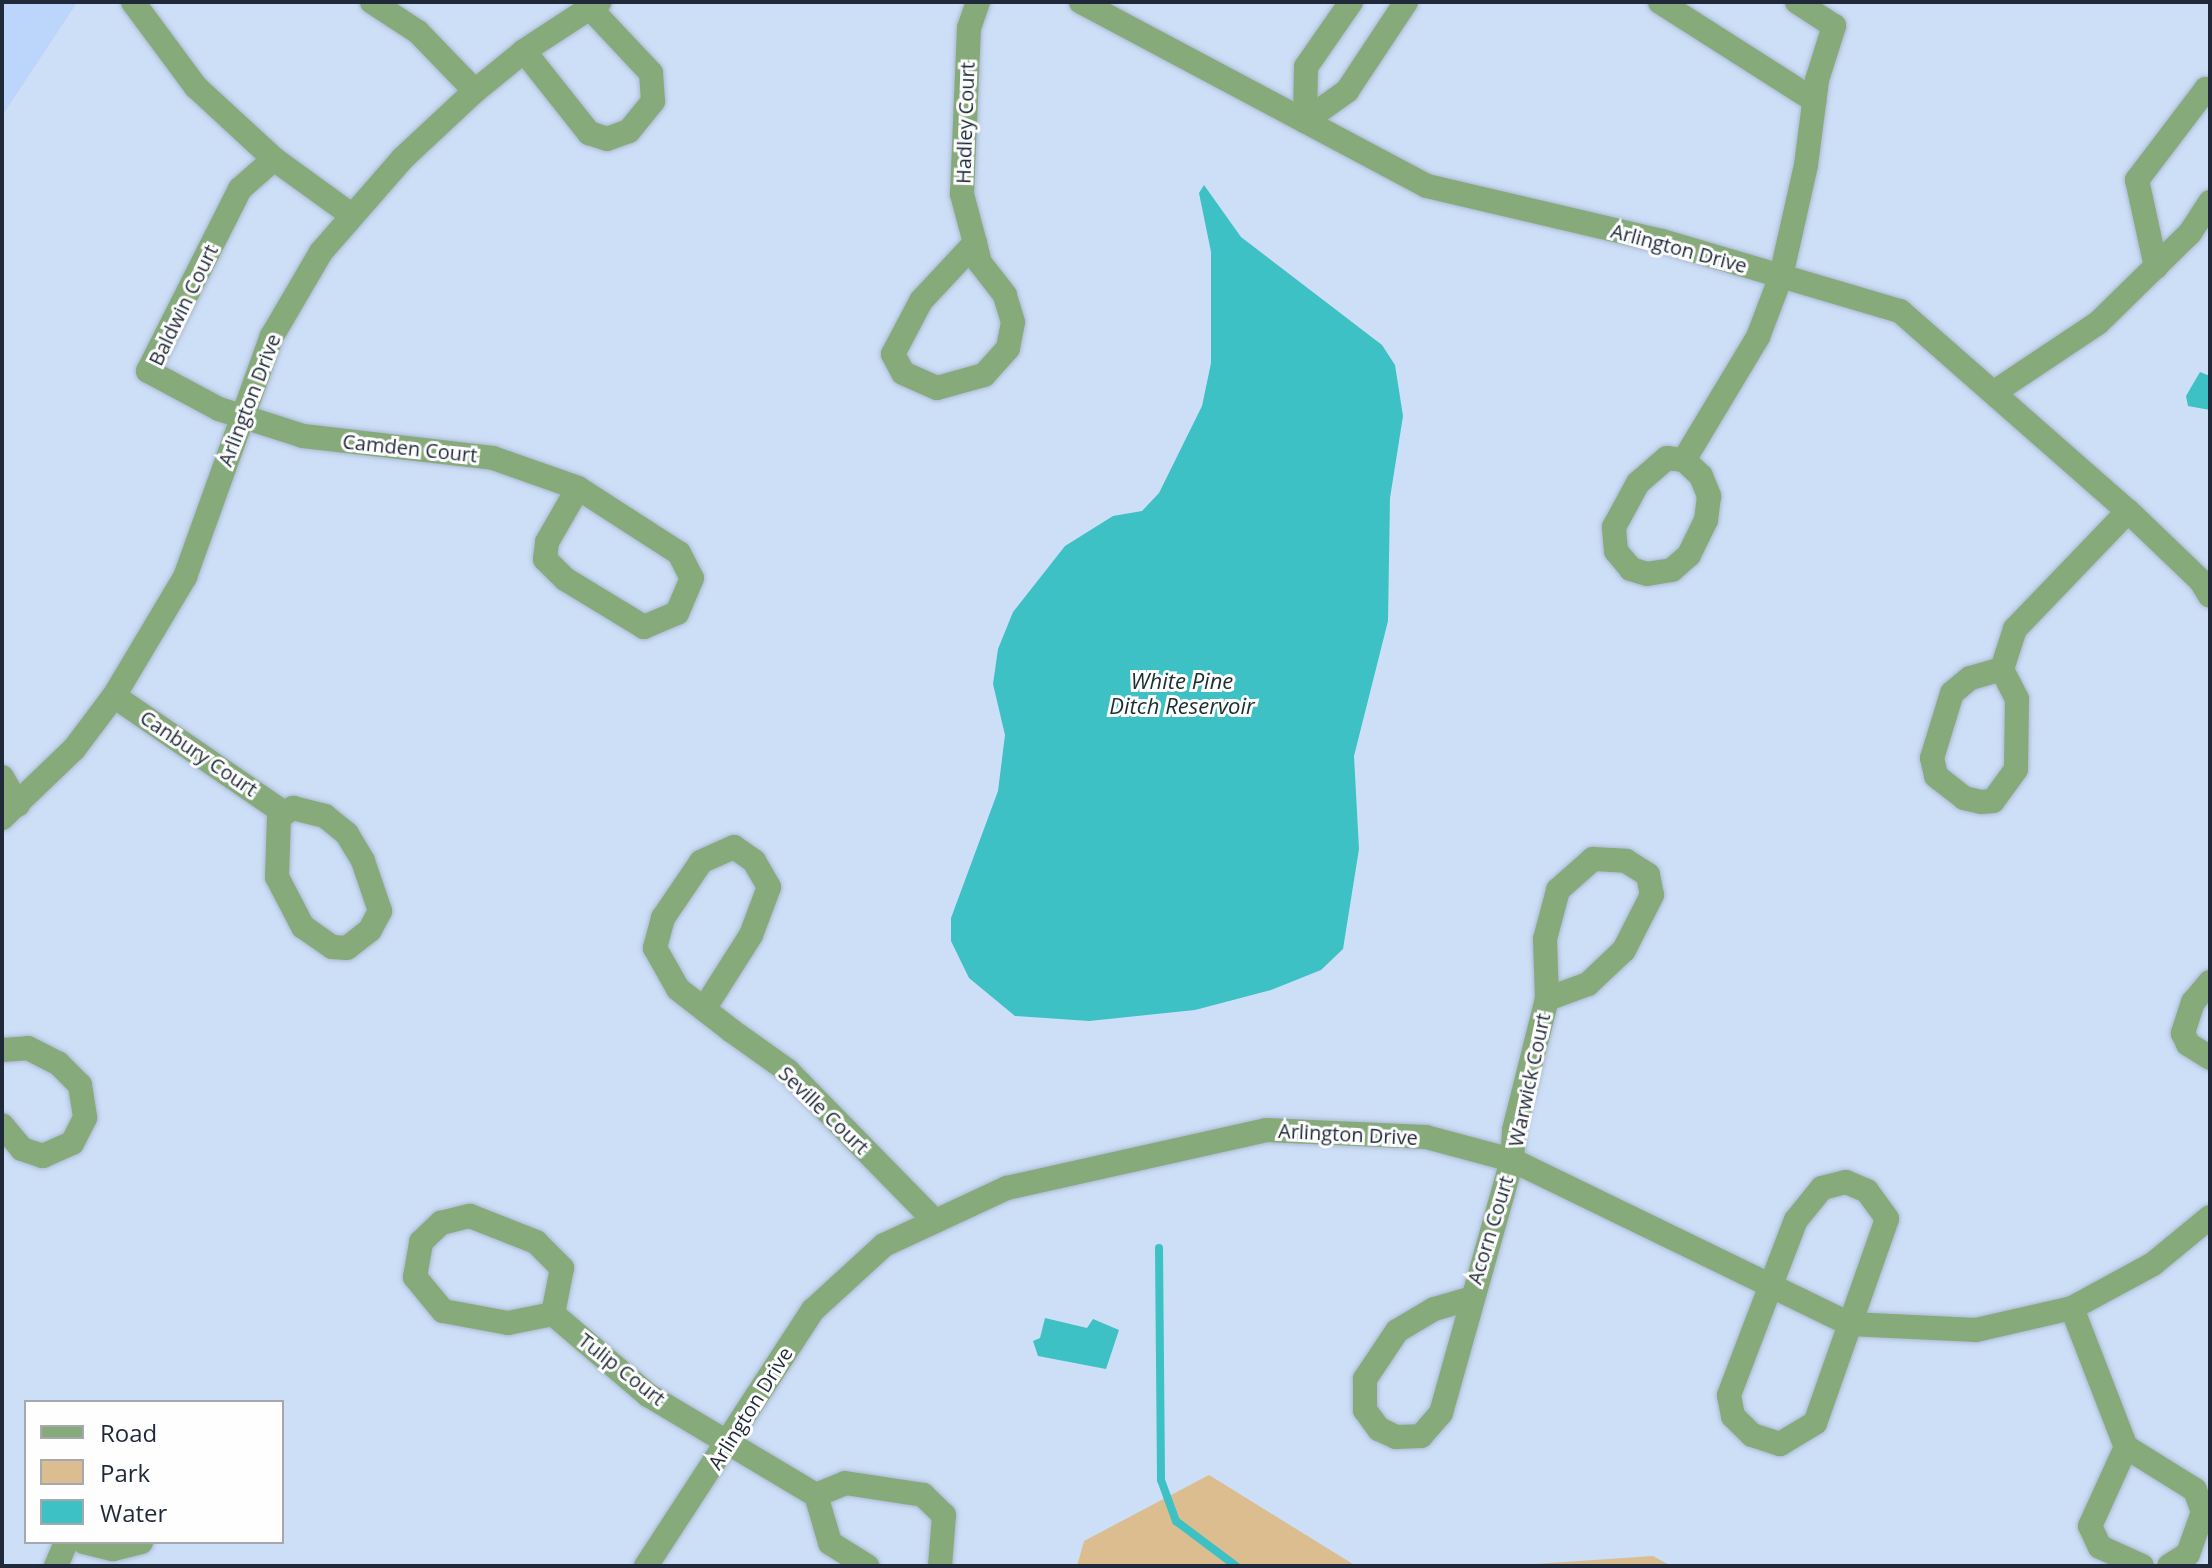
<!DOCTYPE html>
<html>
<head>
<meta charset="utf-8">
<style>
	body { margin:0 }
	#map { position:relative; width:2212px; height:1568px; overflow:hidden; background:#cddef7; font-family:"Open Sans",sans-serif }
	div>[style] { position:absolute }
	.built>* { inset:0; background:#bbd5fb }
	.green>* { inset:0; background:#dbbd8f }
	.water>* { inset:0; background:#3dc1c5 }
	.stream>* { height:8px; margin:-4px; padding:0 4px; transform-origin:4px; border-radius:4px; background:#3dc1c5 }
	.roads { filter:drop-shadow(0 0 2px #aabad1) drop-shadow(0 0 2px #aabad1) }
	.street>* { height:24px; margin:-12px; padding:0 12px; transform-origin:12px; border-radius:12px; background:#87aa7b }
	span { translate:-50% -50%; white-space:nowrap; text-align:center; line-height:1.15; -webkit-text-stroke:6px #fefefe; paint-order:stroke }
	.street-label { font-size:20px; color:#1f2939 }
	.water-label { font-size:22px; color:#192f30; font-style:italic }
	.frame { position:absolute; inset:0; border:4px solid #1f2939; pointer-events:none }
	.legend { position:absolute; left:24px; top:1400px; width:260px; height:144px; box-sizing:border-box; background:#fefefe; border:2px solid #a5a9af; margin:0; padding:10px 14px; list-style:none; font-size:24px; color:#1f2939 }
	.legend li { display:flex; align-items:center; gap:16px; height:40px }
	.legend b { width:40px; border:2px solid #a5a9af }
</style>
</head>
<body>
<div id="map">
	<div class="built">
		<i style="clip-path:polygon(2px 2px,76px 4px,2px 116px)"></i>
	</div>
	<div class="green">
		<i style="clip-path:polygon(1209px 1475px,1356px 1566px,1077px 1566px,1084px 1541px)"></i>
		<i style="clip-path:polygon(1653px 1556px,1671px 1566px,1504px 1566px)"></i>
	</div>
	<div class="water">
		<i style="clip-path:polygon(1204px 185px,1241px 237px,1382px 345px,1395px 365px,1403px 416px,1390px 498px,1388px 621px,1354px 756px,1359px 849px,1343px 949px,1321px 970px,1271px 990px,1195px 1010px,1089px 1021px,1015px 1016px,969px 978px,951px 941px,951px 918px,998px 791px,1005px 735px,993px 684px,998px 649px,1013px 612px,1065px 546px,1113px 516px,1142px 511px,1159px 493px,1202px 406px,1211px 363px,1211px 252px,1199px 193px)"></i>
		<i style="clip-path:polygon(2200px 372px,2210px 376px,2210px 410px,2188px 406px,2186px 396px)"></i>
		<i style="clip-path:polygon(1045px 1318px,1087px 1328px,1093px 1319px,1119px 1330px,1106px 1369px,1038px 1356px,1033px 1341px,1040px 1338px)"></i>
	</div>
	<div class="stream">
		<i style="left:1159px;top:1248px;width:232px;rotate:89.5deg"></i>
		<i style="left:1161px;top:1480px;width:44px;rotate:69.9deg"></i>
		<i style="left:1176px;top:1521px;width:75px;rotate:36.9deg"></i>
	</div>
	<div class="roads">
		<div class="street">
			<i style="left:133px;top:2px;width:106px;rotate:53.5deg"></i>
			<i style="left:196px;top:87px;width:106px;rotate:42.7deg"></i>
			<i style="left:274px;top:159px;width:94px;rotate:35.9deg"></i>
			<i style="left:372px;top:2px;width:55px;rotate:33.1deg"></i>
			<i style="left:418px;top:32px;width:82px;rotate:46deg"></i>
			<i style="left:1081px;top:2px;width:392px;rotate:28deg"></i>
			<i style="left:1427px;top:186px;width:241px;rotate:13.2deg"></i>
			<i style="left:1662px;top:241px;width:248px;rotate:16.4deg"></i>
			<i style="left:1900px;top:311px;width:303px;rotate:41.3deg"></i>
			<i style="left:2128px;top:511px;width:101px;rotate:43.8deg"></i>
			<i style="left:2201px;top:581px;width:17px;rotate:59deg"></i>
			<i style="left:1351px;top:2px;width:79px;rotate:124.7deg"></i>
			<i style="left:1306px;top:67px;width:54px;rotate:91.1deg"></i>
			<i style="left:1305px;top:121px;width:52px;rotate:-35.5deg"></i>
			<i style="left:1347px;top:91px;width:107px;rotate:-56.5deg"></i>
			<i style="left:1660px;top:2px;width:183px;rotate:32.5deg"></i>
			<i style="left:524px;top:51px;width:105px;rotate:51.6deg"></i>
			<i style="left:589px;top:133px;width:19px;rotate:18deg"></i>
			<i style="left:607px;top:139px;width:23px;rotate:-20deg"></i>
			<i style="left:629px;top:131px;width:38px;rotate:-51deg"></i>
			<i style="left:653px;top:101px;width:28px;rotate:-94deg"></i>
			<i style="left:651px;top:73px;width:89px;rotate:-133.2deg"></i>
			<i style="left:274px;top:159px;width:45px;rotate:138.6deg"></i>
			<i style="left:240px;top:189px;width:204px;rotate:116.8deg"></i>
			<i style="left:148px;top:371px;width:81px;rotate:28.2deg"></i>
			<i style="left:219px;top:409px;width:88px;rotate:17.8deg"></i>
			<i style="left:303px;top:436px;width:191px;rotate:6.6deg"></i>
			<i style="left:493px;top:458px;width:90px;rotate:19.4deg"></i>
			<i style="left:578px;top:488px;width:120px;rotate:32.8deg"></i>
			<i style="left:679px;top:553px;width:28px;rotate:63deg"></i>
			<i style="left:692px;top:578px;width:38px;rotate:113deg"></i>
			<i style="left:677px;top:613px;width:36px;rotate:157deg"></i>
			<i style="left:644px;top:627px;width:92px;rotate:-148.7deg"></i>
			<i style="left:565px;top:579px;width:28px;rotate:-135deg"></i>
			<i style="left:545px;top:559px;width:17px;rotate:-83deg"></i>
			<i style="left:547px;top:542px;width:62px;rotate:-60.1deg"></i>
			<i style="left:975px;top:243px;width:79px;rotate:133deg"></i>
			<i style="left:921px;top:301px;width:60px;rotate:117.8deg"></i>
			<i style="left:893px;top:354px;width:21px;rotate:62deg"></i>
			<i style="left:903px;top:373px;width:37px;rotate:24deg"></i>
			<i style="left:937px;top:388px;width:49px;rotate:-15.5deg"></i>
			<i style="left:984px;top:375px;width:36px;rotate:-48deg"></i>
			<i style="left:1008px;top:348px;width:26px;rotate:-79deg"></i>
			<i style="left:1013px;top:322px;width:28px;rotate:-107deg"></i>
			<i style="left:1005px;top:295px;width:41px;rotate:-128deg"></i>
			<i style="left:980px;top:263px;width:21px;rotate:-104deg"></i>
			<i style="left:975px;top:243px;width:51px;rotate:-104.9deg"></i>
			<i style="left:962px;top:194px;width:166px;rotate:-87.6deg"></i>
			<i style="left:969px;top:28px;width:28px;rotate:-71deg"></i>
			<i style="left:2156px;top:267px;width:89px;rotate:-102.3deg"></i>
			<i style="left:2137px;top:180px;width:114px;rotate:-52.8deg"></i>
			<i style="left:2206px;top:89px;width:4px;rotate:27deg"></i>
			<i style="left:1996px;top:391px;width:123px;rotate:-33.7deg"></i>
			<i style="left:2098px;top:323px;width:129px;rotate:-44.4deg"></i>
			<i style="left:2190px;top:233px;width:37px;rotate:-57deg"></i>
			<i style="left:1667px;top:458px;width:17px;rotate:7deg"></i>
			<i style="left:1684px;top:460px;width:23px;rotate:43deg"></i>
			<i style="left:1701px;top:476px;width:22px;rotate:68deg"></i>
			<i style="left:1709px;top:496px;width:24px;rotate:97deg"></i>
			<i style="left:1706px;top:520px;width:39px;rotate:116deg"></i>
			<i style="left:1689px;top:555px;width:23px;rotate:139deg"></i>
			<i style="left:1672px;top:570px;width:25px;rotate:171deg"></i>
			<i style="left:1647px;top:574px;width:17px;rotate:-163deg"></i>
			<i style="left:1631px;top:569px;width:23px;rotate:-130deg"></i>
			<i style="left:1616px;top:551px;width:24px;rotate:-95deg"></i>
			<i style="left:1614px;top:527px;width:50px;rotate:-61.4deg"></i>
			<i style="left:1638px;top:483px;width:38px;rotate:-41deg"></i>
			<i style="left:1684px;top:460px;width:144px;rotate:-59deg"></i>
			<i style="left:1758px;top:337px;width:65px;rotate:-69.3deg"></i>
			<i style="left:1781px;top:276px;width:114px;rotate:-77.3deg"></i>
			<i style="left:1806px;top:165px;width:86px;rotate:-82.6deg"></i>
			<i style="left:1817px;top:80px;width:57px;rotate:-72.5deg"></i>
			<i style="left:1834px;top:26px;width:44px;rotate:-147deg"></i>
			<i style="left:2002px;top:669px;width:33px;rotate:164deg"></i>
			<i style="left:1970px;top:678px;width:23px;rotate:140deg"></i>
			<i style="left:1952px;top:693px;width:68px;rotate:107.1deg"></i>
			<i style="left:1932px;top:758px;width:18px;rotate:77deg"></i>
			<i style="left:1936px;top:776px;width:36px;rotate:38deg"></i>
			<i style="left:1964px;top:798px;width:17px;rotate:13deg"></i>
			<i style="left:1981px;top:802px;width:12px;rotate:-5deg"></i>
			<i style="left:1993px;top:801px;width:39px;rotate:-54deg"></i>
			<i style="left:2016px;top:769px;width:70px;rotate:-89.2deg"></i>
			<i style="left:2017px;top:699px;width:34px;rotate:-117deg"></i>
			<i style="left:2002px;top:669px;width:42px;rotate:-72deg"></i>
			<i style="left:2015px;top:629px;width:163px;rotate:-46.2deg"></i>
			<i style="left:114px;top:696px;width:205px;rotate:34.5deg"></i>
			<i style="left:2px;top:777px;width:32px;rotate:60deg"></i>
			<i style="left:293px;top:808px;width:33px;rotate:14deg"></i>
			<i style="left:325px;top:816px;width:28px;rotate:39deg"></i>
			<i style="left:347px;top:834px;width:31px;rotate:59deg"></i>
			<i style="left:363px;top:861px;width:53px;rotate:71.2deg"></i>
			<i style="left:380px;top:911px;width:21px;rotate:118deg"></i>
			<i style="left:370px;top:930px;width:29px;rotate:142deg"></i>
			<i style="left:347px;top:948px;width:15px;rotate:-176deg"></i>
			<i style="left:332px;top:947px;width:35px;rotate:-145deg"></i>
			<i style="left:303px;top:927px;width:56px;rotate:-117.5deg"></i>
			<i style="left:277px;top:877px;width:60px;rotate:-88.1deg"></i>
			<i style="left:279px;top:817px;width:17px;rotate:-33deg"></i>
			<i style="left:2px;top:818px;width:100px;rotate:-43.8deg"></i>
			<i style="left:74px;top:749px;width:66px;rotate:-53deg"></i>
			<i style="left:114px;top:696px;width:139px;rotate:-59.2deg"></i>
			<i style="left:185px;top:577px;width:256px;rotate:-70.2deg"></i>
			<i style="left:272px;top:336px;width:97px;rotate:-59.7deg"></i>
			<i style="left:321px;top:252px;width:123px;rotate:-48.9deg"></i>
			<i style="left:402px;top:159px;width:100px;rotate:-43deg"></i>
			<i style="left:475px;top:91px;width:63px;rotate:-39.2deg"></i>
			<i style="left:524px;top:51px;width:90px;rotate:-33.2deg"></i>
			<i style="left:2210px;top:982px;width:26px;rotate:130deg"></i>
			<i style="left:2193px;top:1002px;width:33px;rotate:108deg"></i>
			<i style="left:2183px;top:1033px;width:12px;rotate:66deg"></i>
			<i style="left:2188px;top:1044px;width:26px;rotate:32deg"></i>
			<i style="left:704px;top:1009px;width:88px;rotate:-57.6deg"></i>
			<i style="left:751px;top:935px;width:51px;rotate:-69.4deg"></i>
			<i style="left:769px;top:887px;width:30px;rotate:-120deg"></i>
			<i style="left:754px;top:861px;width:24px;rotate:-145deg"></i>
			<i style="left:734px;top:847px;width:36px;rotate:156deg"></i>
			<i style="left:701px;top:862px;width:68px;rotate:124.2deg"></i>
			<i style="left:663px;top:918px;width:31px;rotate:105deg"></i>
			<i style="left:655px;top:948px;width:47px;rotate:60.7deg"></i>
			<i style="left:678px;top:989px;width:68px;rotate:37.9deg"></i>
			<i style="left:732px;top:1031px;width:69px;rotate:35.5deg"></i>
			<i style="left:788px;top:1071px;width:210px;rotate:45.6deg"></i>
			<i style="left:2px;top:1050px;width:26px;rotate:-4deg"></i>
			<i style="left:28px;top:1048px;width:34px;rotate:27deg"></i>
			<i style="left:58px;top:1063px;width:31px;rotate:45deg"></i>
			<i style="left:80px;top:1085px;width:33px;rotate:81deg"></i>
			<i style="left:85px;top:1118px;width:28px;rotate:117deg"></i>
			<i style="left:72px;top:1143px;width:32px;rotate:156deg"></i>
			<i style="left:43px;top:1156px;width:22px;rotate:-162deg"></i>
			<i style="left:22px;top:1149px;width:31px;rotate:-130deg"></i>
			<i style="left:1846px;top:1182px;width:23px;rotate:23deg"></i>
			<i style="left:1867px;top:1191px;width:34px;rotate:54deg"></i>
			<i style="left:1887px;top:1219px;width:216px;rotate:109.4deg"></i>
			<i style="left:1815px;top:1423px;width:41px;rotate:149deg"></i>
			<i style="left:1780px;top:1444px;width:29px;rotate:-162deg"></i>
			<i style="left:1752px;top:1435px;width:27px;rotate:-135deg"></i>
			<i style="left:1733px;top:1416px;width:21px;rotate:-101deg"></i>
			<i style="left:1729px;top:1395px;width:187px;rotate:-69.1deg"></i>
			<i style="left:1796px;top:1220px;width:41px;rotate:-50.9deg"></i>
			<i style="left:1822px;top:1188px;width:25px;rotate:-14deg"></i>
			<i style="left:470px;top:1216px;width:71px;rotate:21.5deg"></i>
			<i style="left:536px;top:1242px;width:37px;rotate:45deg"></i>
			<i style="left:562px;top:1268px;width:47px;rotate:101.1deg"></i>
			<i style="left:553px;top:1314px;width:46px;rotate:168.7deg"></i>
			<i style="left:508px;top:1323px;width:66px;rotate:-169.5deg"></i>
			<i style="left:443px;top:1311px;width:44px;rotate:-129.5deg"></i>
			<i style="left:415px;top:1277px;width:36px;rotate:-80deg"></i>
			<i style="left:421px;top:1242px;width:28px;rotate:-44deg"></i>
			<i style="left:441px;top:1223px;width:30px;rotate:-14deg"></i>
			<i style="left:1469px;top:1299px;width:36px;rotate:164deg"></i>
			<i style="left:1434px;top:1309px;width:43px;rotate:149.3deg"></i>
			<i style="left:1397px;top:1331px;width:58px;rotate:123.7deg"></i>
			<i style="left:1365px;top:1379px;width:31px;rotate:90deg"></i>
			<i style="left:1365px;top:1410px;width:24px;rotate:54deg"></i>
			<i style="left:1379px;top:1429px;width:19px;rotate:25deg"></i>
			<i style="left:1396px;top:1437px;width:25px;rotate:-2deg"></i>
			<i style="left:1421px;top:1436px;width:30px;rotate:-49deg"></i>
			<i style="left:1441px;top:1413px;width:263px;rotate:-74.3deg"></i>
			<i style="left:1512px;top:1160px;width:30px;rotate:-86deg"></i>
			<i style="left:1514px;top:1130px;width:135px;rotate:-75.9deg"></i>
			<i style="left:1547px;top:999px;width:60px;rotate:-91.9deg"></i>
			<i style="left:1545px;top:939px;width:51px;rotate:-75.1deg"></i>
			<i style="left:1558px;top:890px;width:47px;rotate:-41.5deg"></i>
			<i style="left:1593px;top:859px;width:33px;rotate:3deg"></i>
			<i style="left:1626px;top:861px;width:26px;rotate:32deg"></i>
			<i style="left:1648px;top:875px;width:20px;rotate:79deg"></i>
			<i style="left:1652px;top:895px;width:62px;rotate:117deg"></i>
			<i style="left:1624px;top:950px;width:50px;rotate:136.6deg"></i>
			<i style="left:1588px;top:984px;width:44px;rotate:159.9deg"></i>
			<i style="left:2072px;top:1308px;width:149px;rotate:68.8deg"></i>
			<i style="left:2126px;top:1447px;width:81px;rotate:31.9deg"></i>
			<i style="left:2195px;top:1490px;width:23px;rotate:70deg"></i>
			<i style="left:2203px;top:1512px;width:45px;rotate:109.7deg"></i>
			<i style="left:2188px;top:1554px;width:22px;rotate:148deg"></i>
			<i style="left:553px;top:1314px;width:125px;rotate:40.5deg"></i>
			<i style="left:648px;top:1395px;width:196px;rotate:30.8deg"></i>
			<i style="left:816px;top:1495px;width:50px;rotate:73.7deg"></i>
			<i style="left:830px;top:1543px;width:44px;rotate:31.9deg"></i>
			<i style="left:2126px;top:1447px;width:87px;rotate:114.5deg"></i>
			<i style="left:2090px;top:1526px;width:23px;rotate:65deg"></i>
			<i style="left:2100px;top:1547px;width:46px;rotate:24.3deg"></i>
			<i style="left:816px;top:1495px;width:31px;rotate:-22deg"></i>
			<i style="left:845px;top:1483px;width:79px;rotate:8.7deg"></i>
			<i style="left:923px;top:1495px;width:29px;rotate:44deg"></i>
			<i style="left:944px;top:1515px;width:51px;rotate:94.5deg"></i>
			<i style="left:84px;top:1542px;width:30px;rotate:14deg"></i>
			<i style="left:113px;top:1549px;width:29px;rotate:-14deg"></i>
			<i style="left:56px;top:1566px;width:26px;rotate:-67deg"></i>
			<i style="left:646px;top:1566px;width:306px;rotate:-56.9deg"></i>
			<i style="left:813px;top:1310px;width:96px;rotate:-42.5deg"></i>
			<i style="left:884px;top:1245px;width:136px;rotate:-24.9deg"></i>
			<i style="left:1007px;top:1188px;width:265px;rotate:-12.6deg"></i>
			<i style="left:1266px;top:1130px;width:160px;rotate:2.5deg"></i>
			<i style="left:1426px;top:1137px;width:89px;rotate:15deg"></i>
			<i style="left:1512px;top:1160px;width:376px;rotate:25.9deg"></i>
			<i style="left:1850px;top:1324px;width:126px;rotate:2.7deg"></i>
			<i style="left:1976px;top:1330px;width:98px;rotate:-12.9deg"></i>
			<i style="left:2072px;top:1308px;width:92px;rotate:-28.5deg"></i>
			<i style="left:2153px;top:1264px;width:74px;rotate:-39.5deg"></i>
		</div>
	</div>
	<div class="street-label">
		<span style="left:965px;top:123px;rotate:-88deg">Hadley Court</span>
		<span style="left:1679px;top:248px;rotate:15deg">Arlington Drive</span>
		<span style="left:183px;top:305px;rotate:-64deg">Baldwin Court</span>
		<span style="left:249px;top:400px;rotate:-69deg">Arlington Drive</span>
		<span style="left:410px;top:448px;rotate:6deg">Camden Court</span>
		<span style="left:199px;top:753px;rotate:34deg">Canbury Court</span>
		<span style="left:1529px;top:1080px;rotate:-78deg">Warwick Court</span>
		<span style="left:824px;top:1110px;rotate:44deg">Seville Court</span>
		<span style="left:1348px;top:1134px;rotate:3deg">Arlington Drive</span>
		<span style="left:1490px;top:1230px;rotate:-73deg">Acorn Court</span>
		<span style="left:622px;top:1369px;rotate:38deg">Tulip Court</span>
		<span style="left:750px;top:1408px;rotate:-58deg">Arlington Drive</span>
	</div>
	<div class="water-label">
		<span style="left:1182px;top:693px">White Pine<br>Ditch Reservoir</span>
	</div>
	<div class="frame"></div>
	<ul class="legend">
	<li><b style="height:10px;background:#87aa7b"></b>Road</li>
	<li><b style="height:22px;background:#dbbd8f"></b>Park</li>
	<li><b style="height:22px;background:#3dc1c5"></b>Water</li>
	</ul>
</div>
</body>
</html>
